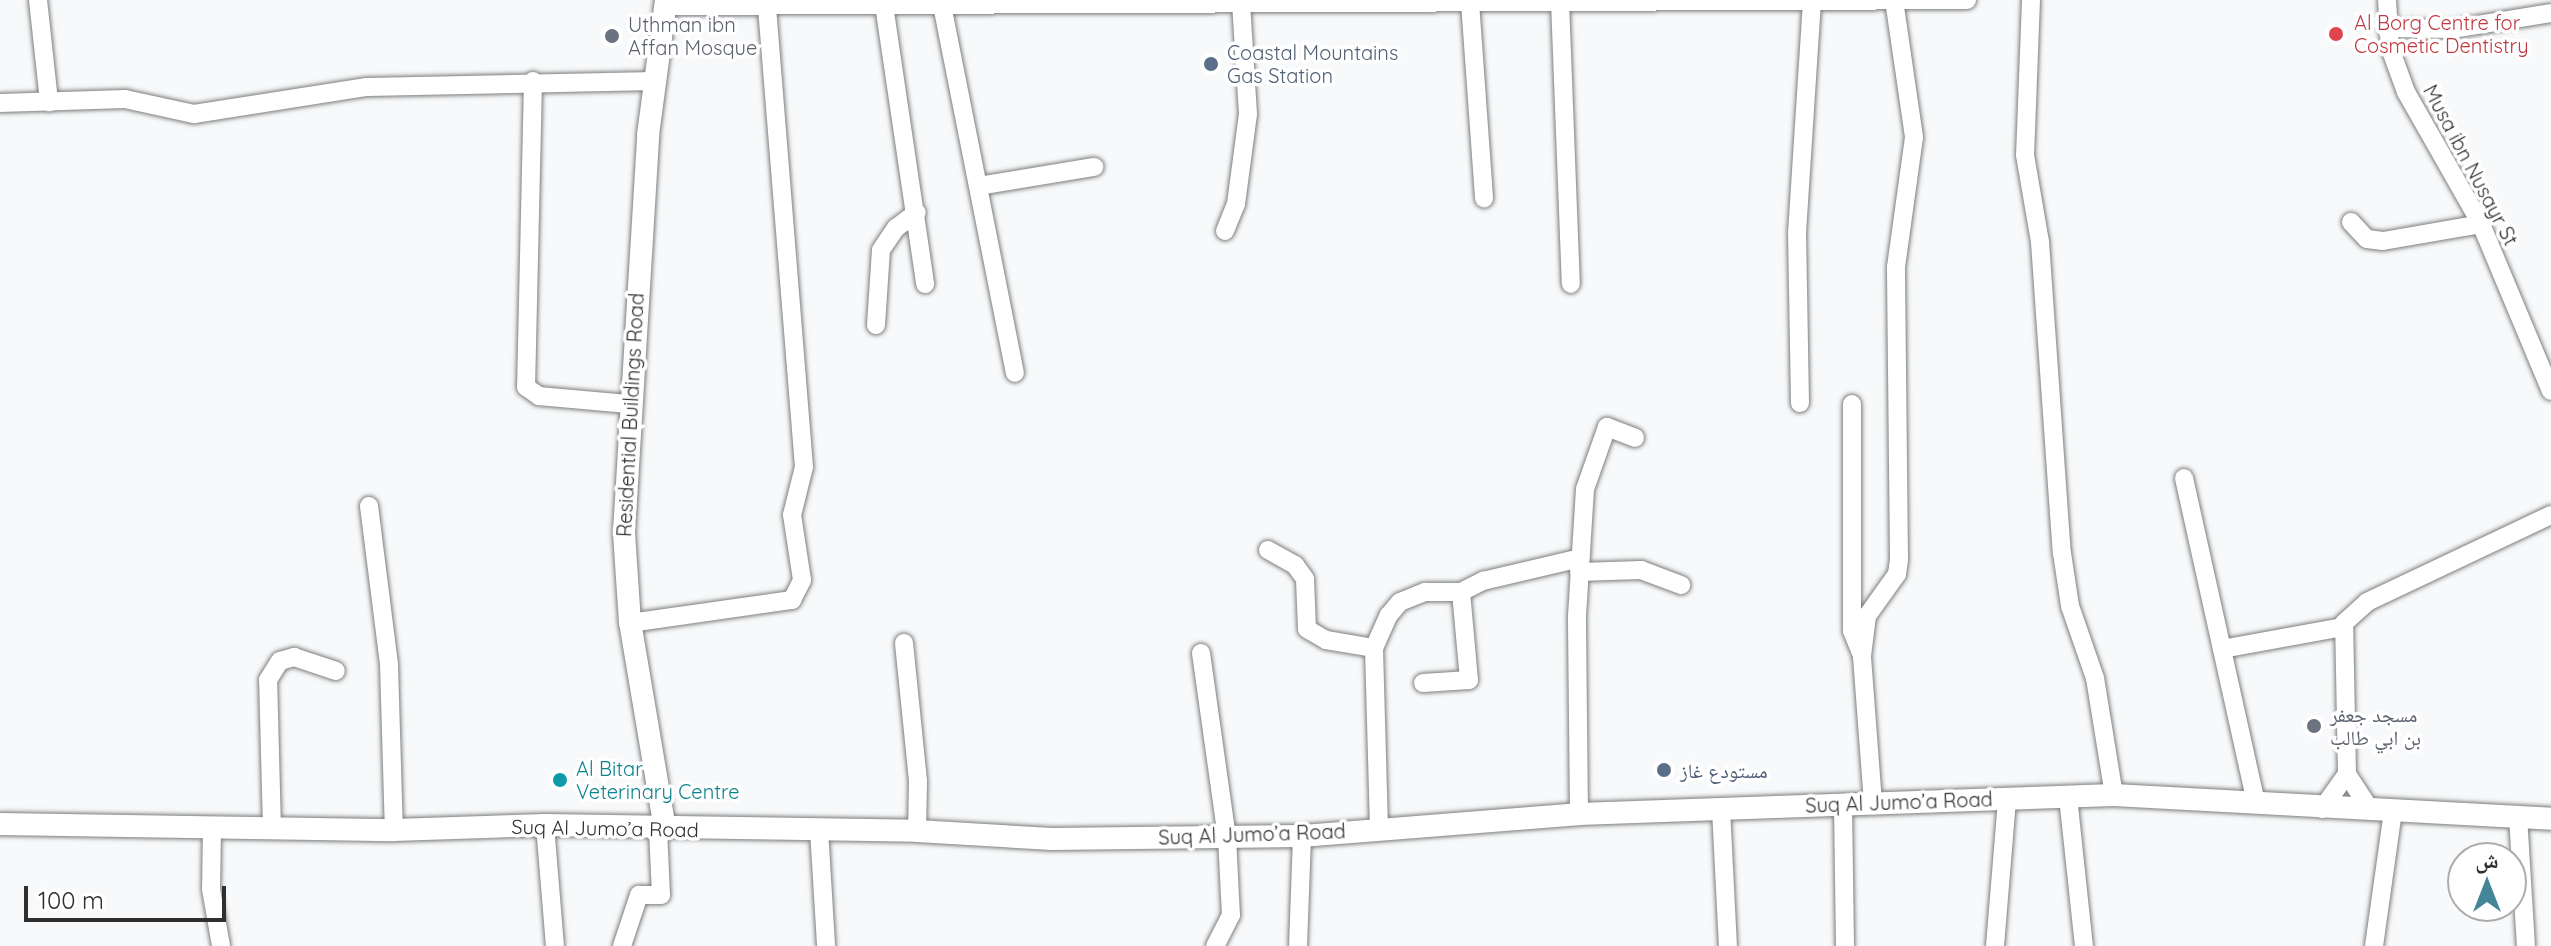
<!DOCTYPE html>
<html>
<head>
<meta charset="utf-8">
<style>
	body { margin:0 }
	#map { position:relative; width:2551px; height:946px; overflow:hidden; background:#f8f9fa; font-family:Quicksand,"Noto Naskh Arabic",sans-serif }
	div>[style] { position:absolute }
	.roads { filter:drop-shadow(0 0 2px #7d7e7f) drop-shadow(0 0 2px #7d7e7f) }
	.minor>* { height:18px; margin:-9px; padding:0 9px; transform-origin:9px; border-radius:9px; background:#fff }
	.major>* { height:22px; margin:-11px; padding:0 11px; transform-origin:11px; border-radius:11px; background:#fff }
	.dots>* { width:22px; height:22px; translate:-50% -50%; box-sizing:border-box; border:4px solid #fff; border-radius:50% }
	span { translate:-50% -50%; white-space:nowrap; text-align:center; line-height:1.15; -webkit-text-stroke:7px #fff; paint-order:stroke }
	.health-label { font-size:20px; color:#be3a42 }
	.left { translate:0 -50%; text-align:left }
	.worship-label { font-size:20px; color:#5b616d }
	.service-label { font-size:20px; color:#4e5e75 }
	.street-label { font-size:20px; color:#2f2f30 }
	.culture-label { font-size:20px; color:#0d838f }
	.north { position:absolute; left:2447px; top:842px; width:80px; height:80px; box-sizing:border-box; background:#fff; border:2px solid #acacac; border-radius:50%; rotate:0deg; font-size:22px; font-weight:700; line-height:32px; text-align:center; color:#2f2f30 }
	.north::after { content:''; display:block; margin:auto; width:28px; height:36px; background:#448598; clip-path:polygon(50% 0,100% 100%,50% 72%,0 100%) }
	.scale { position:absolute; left:24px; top:886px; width:202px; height:36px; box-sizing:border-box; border:4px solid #2f2f30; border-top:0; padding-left:10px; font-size:24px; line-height:28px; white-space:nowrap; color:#2f2f30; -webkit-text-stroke:6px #fff; paint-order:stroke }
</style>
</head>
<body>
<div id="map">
	<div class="roads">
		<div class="minor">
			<i style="left:38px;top:0;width:103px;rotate:83.8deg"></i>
			<i style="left:2031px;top:0;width:155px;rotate:92.2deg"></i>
			<i style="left:2025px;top:155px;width:88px;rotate:80.2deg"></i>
			<i style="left:2040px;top:242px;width:312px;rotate:86deg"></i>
			<i style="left:2062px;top:553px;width:54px;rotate:81.4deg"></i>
			<i style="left:2070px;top:606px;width:76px;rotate:70.9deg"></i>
			<i style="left:2095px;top:678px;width:119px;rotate:80.8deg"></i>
			<i style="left:2387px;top:0;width:48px;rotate:86.4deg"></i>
			<i style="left:2390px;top:48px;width:47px;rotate:70deg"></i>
			<i style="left:2406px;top:92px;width:152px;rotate:60.4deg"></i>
			<i style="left:2481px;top:224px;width:181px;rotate:67.3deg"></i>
			<i style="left:1470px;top:2px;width:197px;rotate:85.9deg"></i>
			<i style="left:1560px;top:2px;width:282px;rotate:87.8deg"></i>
			<i style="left:884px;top:5px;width:282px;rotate:81.6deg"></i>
			<i style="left:942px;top:5px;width:375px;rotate:78.8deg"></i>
			<i style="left:665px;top:6px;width:1302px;rotate:-0.26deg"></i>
			<i style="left:2387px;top:28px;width:66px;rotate:0.9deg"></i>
			<i style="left:2453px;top:29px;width:99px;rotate:-9.3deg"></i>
			<i style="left:533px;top:81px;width:306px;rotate:91.3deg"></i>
			<i style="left:526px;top:387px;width:16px;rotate:35deg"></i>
			<i style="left:539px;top:396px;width:89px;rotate:5.1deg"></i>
			<i style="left:0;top:103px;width:125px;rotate:-1.8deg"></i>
			<i style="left:125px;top:99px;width:71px;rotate:12.3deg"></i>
			<i style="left:194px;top:114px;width:175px;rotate:-8.9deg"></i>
			<i style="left:367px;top:87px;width:288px;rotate:-1.2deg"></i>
			<i style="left:979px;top:186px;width:117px;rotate:-9.4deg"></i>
			<i style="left:2351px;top:222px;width:23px;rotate:47deg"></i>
			<i style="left:2367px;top:239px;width:16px;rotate:7deg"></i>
			<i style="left:2383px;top:241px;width:99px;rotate:-9.8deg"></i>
			<i style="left:1225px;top:231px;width:29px;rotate:-68deg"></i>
			<i style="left:1236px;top:204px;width:91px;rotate:-82.4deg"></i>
			<i style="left:1248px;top:114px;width:112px;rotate:-93.6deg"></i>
			<i style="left:876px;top:325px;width:75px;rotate:-86.2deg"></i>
			<i style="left:881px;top:250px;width:27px;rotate:-56deg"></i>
			<i style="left:896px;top:228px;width:26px;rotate:-37deg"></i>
			<i style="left:1800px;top:403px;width:170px;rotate:-91deg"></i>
			<i style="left:1797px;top:233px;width:232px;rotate:-86.3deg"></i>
			<i style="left:1852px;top:404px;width:227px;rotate:90deg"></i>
			<i style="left:1852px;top:631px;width:24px;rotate:68deg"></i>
			<i style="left:2184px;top:478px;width:334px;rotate:77.5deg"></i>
			<i style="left:369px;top:506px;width:160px;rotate:82.8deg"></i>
			<i style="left:389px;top:665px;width:165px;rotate:88.3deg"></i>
			<i style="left:1268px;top:550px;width:31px;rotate:29deg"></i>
			<i style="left:1295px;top:565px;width:17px;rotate:54deg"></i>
			<i style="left:1305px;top:579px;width:50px;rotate:87.7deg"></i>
			<i style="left:1307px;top:629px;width:22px;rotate:30deg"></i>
			<i style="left:1326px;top:640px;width:49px;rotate:9.5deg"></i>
			<i style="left:1579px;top:572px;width:62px;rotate:-1.8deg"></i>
			<i style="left:1641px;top:570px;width:43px;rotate:20.6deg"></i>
			<i style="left:630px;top:623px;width:164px;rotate:-8.1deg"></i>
			<i style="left:792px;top:600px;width:22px;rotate:-63deg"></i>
			<i style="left:802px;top:580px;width:66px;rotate:-98.7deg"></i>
			<i style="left:792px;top:515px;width:49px;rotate:-76deg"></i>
			<i style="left:804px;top:467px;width:462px;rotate:-94.6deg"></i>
			<i style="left:904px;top:643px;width:139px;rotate:84.2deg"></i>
			<i style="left:918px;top:781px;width:50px;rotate:91.1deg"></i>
			<i style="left:2222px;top:649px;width:123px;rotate:-10.3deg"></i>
			<i style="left:1201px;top:653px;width:186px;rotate:82deg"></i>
			<i style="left:1227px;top:837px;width:78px;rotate:87.1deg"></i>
			<i style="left:1231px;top:915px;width:35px;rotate:117deg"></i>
			<i style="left:1423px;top:683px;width:46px;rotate:-3.7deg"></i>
			<i style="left:1469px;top:680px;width:88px;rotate:-95.2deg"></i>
			<i style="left:2068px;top:797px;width:150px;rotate:83.9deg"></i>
			<i style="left:1873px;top:803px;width:147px;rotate:-94.3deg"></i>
			<i style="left:1862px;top:656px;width:40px;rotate:-82.9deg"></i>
			<i style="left:1867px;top:616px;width:52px;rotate:-54.5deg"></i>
			<i style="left:1897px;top:574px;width:15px;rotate:-82deg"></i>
			<i style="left:1899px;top:559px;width:292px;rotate:-90.6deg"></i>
			<i style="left:1896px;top:267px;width:131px;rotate:-82.1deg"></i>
			<i style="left:1914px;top:137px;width:138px;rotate:-98.3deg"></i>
			<i style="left:1843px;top:804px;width:142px;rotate:89.2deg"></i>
			<i style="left:1721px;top:809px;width:137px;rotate:87.1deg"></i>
			<i style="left:2322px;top:809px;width:43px;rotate:-54.5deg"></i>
			<i style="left:2371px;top:811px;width:44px;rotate:-123deg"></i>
			<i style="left:2347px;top:774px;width:151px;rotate:-91.1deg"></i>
			<i style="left:2344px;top:623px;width:31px;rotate:-42deg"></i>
			<i style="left:2367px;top:602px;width:204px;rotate:-25.3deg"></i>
			<i style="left:1579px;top:814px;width:198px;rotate:-90.6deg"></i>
			<i style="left:1577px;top:616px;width:127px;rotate:-86.4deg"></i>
			<i style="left:1585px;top:489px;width:66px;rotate:-70.5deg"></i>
			<i style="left:1607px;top:427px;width:30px;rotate:21deg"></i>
			<i style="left:2518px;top:816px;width:130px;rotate:86.5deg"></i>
			<i style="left:545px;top:825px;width:121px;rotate:85.3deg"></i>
			<i style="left:212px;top:828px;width:61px;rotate:90.9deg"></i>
			<i style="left:211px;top:889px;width:58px;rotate:80deg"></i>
			<i style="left:1379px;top:828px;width:180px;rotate:-91.6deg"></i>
			<i style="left:1374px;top:648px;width:36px;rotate:-66deg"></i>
			<i style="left:1389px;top:615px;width:17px;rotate:-50deg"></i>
			<i style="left:1400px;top:602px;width:27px;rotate:-22deg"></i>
			<i style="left:1425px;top:592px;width:36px"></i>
			<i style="left:1461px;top:592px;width:25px;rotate:-27deg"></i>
			<i style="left:1483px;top:581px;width:100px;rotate:-13.3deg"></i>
			<i style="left:272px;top:829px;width:149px;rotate:-91.5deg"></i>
			<i style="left:268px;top:680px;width:22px;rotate:-58deg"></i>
			<i style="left:280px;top:661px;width:15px;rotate:-16deg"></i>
			<i style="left:294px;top:657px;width:44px;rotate:18.4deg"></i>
			<i style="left:819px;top:830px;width:116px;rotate:86.5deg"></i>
			<i style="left:622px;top:946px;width:54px;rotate:-71.6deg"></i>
			<i style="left:639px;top:895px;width:22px"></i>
			<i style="left:661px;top:895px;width:66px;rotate:-92.6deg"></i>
			<i style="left:1298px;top:946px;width:110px;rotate:-87.9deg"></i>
			<i style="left:1995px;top:946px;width:147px;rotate:-85.3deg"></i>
			<i style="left:2374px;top:946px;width:136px;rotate:-82deg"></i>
		</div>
		<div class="major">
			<i style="left:0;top:824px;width:394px;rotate:0.9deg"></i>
			<i style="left:394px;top:830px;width:151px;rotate:-1.9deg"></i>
			<i style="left:545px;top:825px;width:372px;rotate:0.9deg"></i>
			<i style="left:917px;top:831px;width:135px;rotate:3.4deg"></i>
			<i style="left:1052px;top:839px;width:250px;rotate:-0.7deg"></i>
			<i style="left:1302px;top:836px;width:278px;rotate:-4.5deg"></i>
			<i style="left:1579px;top:814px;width:535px;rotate:-2.03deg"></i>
			<i style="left:2114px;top:795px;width:438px;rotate:3.1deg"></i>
			<i style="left:665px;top:829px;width:209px;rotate:-99.6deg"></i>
			<i style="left:630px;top:623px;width:91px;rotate:-93.8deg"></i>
			<i style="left:624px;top:532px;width:398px;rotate:-86.5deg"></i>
			<i style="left:648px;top:135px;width:136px;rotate:-82.4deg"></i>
		</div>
	</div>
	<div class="dots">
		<i style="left:2336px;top:34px;background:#e0444e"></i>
		<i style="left:612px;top:36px;background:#6b7280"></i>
		<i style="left:1211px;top:64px;background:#5c6f8a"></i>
		<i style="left:2314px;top:726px;background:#6b7280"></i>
		<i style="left:1664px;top:770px;background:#5c6f8a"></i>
		<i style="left:560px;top:780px;background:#0f9aa8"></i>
	</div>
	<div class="health-label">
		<span class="left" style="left:2354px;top:34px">Al Borg Centre for<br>Cosmetic Dentistry</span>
	</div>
	<div class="worship-label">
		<span class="left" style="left:628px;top:36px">Uthman ibn<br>Affan Mosque</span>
		<span class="left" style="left:2330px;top:726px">مسجد جعفر<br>بن ابي طالب</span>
	</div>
	<div class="service-label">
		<span class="left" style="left:1227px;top:64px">Coastal Mountains<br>Gas Station</span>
		<span class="left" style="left:1680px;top:770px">مستودع غاز</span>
	</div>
	<div class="street-label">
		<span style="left:2471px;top:165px;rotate:62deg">Musa ibn Nusayr St</span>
		<span style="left:630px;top:415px;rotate:-87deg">Residential Buildings Road</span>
		<span style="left:1899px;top:802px;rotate:-2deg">Suq Al Jumo’a Road</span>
		<span style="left:605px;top:828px;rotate:1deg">Suq Al Jumo’a Road</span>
		<span style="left:1252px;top:834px;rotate:-2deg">Suq Al Jumo’a Road</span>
	</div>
	<div class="culture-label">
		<span class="left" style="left:576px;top:780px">Al Bitar<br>Veterinary Centre</span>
	</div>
	<div class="north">ش</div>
	<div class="scale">100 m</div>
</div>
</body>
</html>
